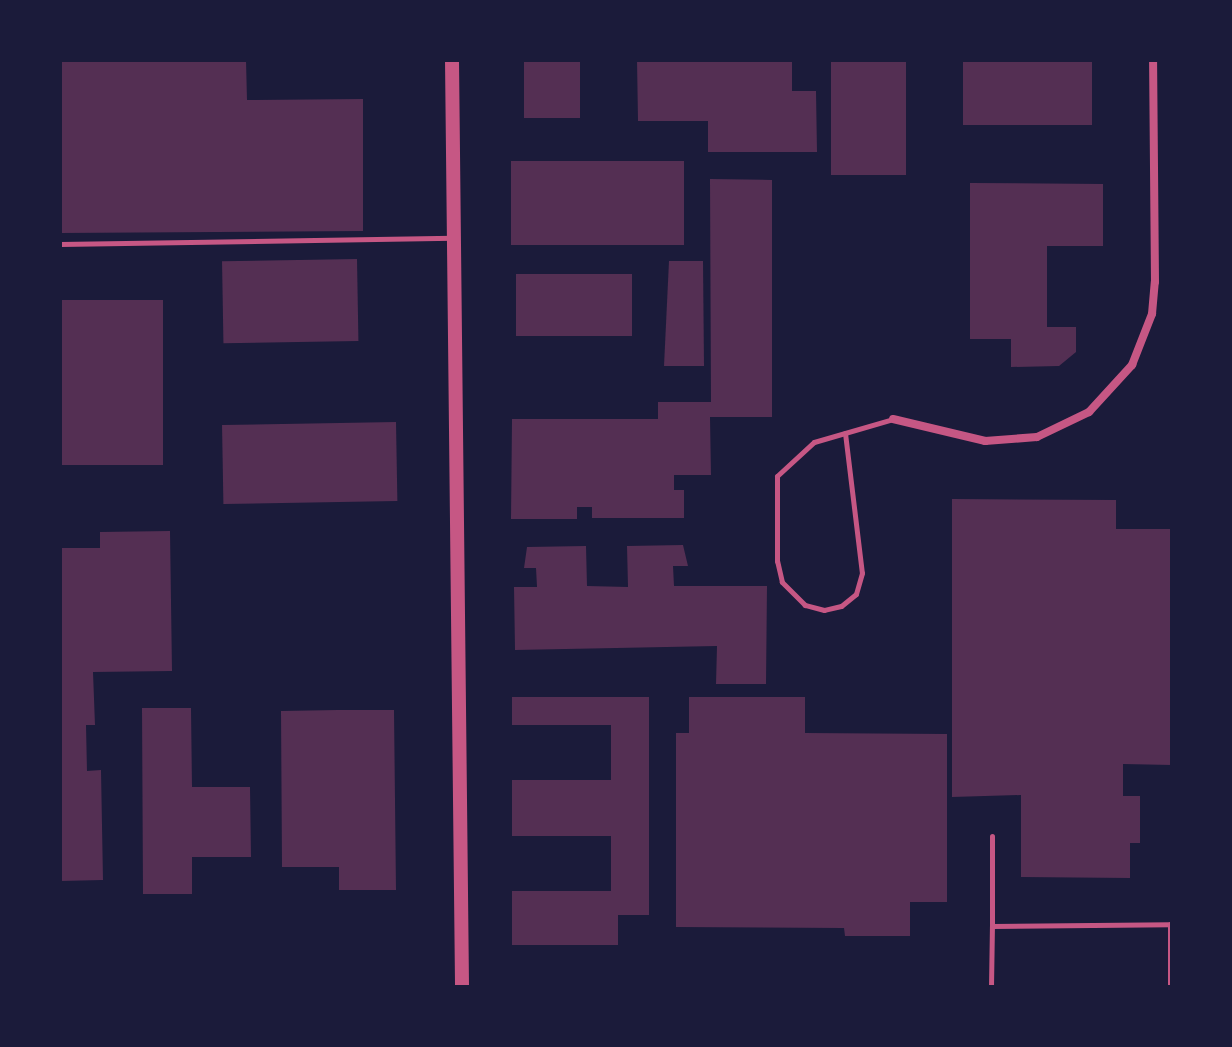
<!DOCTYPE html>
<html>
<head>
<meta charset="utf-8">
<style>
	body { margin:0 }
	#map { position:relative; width:1232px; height:1047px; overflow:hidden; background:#1b1b3a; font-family:Spectral,serif }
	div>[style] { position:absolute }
	.building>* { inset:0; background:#542f53; transform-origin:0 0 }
	.service>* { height:5px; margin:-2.5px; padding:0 2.5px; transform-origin:2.5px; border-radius:2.5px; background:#c65784 }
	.minor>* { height:8px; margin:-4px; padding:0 4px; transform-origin:4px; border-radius:4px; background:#c65784 }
	.tertiary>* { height:14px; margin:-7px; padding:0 7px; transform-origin:7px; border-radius:7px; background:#c65784 }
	span { translate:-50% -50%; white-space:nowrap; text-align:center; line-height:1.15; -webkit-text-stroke:8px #1b1b3a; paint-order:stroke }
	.frame { position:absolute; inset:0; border:62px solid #1b1b3a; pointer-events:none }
</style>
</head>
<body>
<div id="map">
	<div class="building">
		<i style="clip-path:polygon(60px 60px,246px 60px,247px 100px,363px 99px,363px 231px,60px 233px)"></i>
		<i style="left:524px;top:60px;width:56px;height:58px"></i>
		<i style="clip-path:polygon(637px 60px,792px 60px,792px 91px,816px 91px,817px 152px,708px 152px,708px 121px,638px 121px)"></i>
		<i style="left:831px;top:60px;width:75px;height:115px"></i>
		<i style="left:963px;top:60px;width:129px;height:65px"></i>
		<i style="left:511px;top:161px;width:173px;height:84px"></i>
		<i style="clip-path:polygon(710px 179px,772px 180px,772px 417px,710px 417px,711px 475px,674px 475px,674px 490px,684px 490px,684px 518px,592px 518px,592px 507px,577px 507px,577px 519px,511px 519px,512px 419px,658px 419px,658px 402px,711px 402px)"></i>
		<i style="clip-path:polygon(970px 183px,1103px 184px,1103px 246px,1047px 246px,1047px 327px,1076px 327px,1076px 352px,1059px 366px,1011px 367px,1011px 339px,970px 339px)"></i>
		<i style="left:357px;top:259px;width:82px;height:135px;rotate:89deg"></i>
		<i style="clip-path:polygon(669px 261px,703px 261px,704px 366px,664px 366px)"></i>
		<i style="left:516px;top:274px;width:116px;height:62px"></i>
		<i style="left:60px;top:300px;width:103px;height:165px"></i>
		<i style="left:396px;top:422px;width:79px;height:174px;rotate:89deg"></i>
		<i style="clip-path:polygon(952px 499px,1116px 500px,1116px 529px,1172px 529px,1172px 765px,1123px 764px,1123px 796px,1140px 796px,1140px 843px,1130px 843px,1130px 878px,1021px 877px,1021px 795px,952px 797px)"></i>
		<i style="clip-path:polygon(170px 531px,172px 671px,93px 672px,95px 725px,86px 725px,87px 771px,101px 770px,103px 880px,60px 881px,60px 548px,100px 548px,100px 532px)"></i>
		<i style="clip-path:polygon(683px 545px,688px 566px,673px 566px,674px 586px,767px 586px,766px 684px,716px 684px,717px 646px,515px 650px,514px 587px,537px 587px,536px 568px,524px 568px,527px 547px,586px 546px,587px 586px,628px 587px,627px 546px)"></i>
		<i style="clip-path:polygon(512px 697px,649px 697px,649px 915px,618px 915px,618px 945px,512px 945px,512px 891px,611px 891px,611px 836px,512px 836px,512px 780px,611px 780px,611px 725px,512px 725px)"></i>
		<i style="clip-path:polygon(689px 697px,805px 697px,805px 733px,947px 734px,947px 902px,910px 902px,910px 936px,845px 936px,844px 928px,676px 927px,676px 733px,689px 733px)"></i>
		<i style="clip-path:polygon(142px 708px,191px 708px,192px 787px,250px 787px,251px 857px,192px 857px,192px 894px,143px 894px)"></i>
		<i style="clip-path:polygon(338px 710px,394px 710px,396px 890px,339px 890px,339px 867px,282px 867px,281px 711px)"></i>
	</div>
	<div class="service">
		<i style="left:60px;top:244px;width:393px;rotate:-0.9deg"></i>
		<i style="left:845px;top:433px;width:141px;rotate:83.1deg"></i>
		<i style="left:862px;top:573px;width:22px;rotate:106deg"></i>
		<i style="left:856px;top:594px;width:19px;rotate:141deg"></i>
		<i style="left:841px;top:606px;width:17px;rotate:167deg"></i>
		<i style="left:824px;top:610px;width:20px;rotate:-165deg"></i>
		<i style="left:805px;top:605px;width:33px;rotate:-135deg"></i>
		<i style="left:782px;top:582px;width:22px;rotate:-103deg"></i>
		<i style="left:777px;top:561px;width:85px;rotate:-90deg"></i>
		<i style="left:777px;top:476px;width:50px;rotate:-42.6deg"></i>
		<i style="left:814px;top:442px;width:82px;rotate:-16.2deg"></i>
		<i style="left:992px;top:836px;width:90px;rotate:90deg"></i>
		<i style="left:991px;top:987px;width:61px;rotate:-89.1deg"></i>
		<i style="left:992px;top:926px;width:178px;rotate:-0.6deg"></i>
		<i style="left:1170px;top:924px;width:63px;rotate:90deg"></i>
	</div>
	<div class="minor">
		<i style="left:893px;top:419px;width:95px;rotate:13.4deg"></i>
		<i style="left:985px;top:441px;width:52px;rotate:-4.4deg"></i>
		<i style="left:1037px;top:437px;width:58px;rotate:-25.7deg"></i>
		<i style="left:1089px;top:412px;width:64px;rotate:-47.5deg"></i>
		<i style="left:1132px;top:365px;width:55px;rotate:-68.6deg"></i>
		<i style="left:1152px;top:314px;width:32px;rotate:-85deg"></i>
		<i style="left:1155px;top:282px;width:222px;rotate:-90.5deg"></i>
	</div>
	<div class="tertiary">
		<i style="left:452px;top:60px;width:927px;rotate:89.38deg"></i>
	</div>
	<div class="frame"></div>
</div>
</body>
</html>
